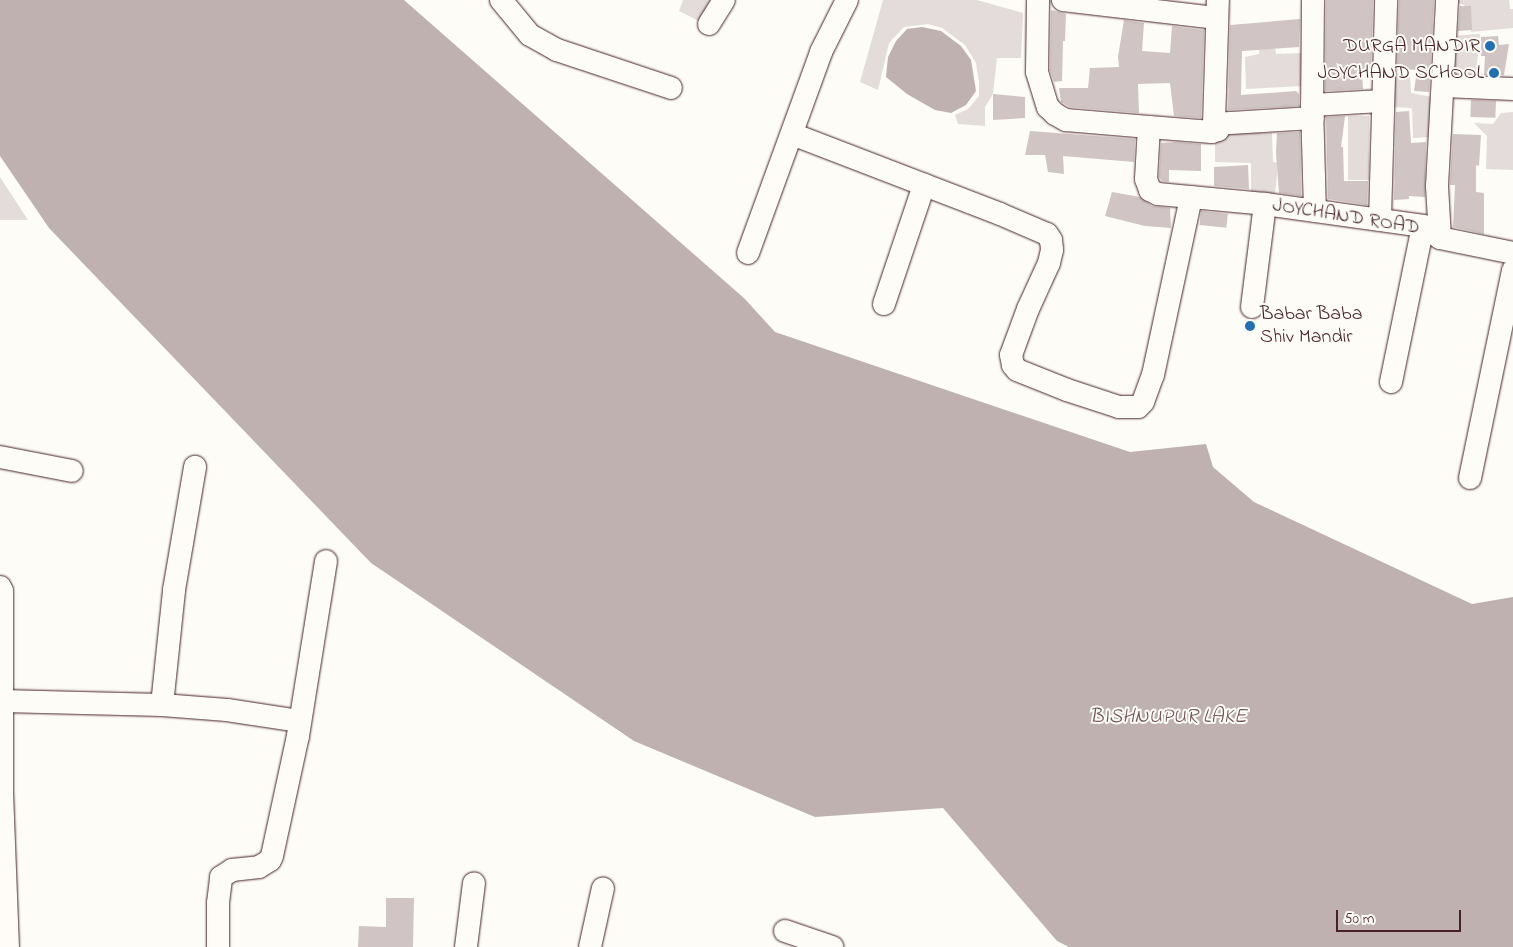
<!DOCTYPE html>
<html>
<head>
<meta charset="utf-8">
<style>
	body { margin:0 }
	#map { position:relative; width:1513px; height:947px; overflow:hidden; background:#fdfcf7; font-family:"Indie Flower",sans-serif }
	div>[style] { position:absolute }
	.green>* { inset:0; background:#e3dcda; transform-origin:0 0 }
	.water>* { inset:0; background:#c0b1b1 }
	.building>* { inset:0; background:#d0c5c4; transform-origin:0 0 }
	.roads { filter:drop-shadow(0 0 1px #4a1f2b) drop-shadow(0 0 1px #4a1f2b) }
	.minor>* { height:22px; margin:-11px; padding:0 11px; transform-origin:11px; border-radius:11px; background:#fdfcf7 }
	.dots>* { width:14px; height:14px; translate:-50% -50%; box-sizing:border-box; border:2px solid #fdfcf7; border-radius:50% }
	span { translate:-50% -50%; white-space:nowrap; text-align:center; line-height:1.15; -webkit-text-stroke:4px #fdfcf7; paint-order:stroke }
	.poi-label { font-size:20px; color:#4a1f2b }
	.right { translate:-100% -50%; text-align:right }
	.left { translate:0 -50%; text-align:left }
	.street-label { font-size:20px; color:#4a1f2b }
	.water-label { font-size:21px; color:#73525a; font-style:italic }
	.scale { position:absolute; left:1336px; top:910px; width:125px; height:22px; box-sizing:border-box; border:2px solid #4a1f2b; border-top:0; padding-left:6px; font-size:15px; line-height:18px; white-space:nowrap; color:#4a1f2b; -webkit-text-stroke:4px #fdfcf7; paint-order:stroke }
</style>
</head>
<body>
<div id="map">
	<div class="green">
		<i style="clip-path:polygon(683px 0,714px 0,699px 21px,679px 11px)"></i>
		<i style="clip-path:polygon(883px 0,977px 0,1023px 13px,1021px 58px,997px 58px,993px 94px,985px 107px,985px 126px,958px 124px,955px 115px,968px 109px,979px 96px,979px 82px,976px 63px,965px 45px,942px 28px,928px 24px,904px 27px,889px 43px,878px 90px,860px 82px)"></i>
		<i style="clip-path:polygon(1445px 0,1509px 0,1510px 9px,1513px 9px,1513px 28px,1471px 32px,1470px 8px,1459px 3px,1445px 5px)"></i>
		<i style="clip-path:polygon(1260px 25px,1273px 26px,1276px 54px,1303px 53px,1302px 86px,1246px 89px,1245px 57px,1259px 54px)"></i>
		<i style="clip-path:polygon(1480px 34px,1475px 84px,1447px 83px,1448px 36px)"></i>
		<i style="clip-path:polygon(1383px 73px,1410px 74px,1411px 93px,1432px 97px,1434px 137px,1413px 138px,1412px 108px,1392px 107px)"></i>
		<i style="clip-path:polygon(1513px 112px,1513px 170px,1486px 169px,1487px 136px,1474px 123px,1493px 124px,1501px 113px)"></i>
		<i style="left:1369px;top:116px;width:64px;height:21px;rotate:90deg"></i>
		<i style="clip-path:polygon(1215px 133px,1272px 133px,1273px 162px,1278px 163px,1274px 207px,1251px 206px,1251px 163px,1215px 162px)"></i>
		<i style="clip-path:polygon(0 177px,28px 220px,0 220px)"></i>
	</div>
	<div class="water">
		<i style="clip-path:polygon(0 0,404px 0,745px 299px,775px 332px,1130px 452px,1206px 444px,1213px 467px,1254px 502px,1472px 604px,1513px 597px,1513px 947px,1069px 947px,1057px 941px,943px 808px,815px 817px,634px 741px,371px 563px,49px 228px,0 156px)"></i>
		<i style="clip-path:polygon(922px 27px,941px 31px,961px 46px,971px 60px,976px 91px,966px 105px,951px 113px,935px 110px,907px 94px,886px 77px,888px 57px,896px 41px,907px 29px)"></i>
	</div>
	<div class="building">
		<i style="clip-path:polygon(1326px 0,1373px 0,1371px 68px,1369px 72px,1362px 72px,1363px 89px,1325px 91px)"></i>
		<i style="clip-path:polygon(1399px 0,1434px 0,1429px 92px,1414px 91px,1417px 70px,1397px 69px)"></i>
		<i style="clip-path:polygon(1460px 6px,1471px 6px,1472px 30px,1458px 31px)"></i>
		<i style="clip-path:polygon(1051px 10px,1066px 14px,1065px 41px,1063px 41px,1062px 81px,1054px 82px,1050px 70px)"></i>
		<i style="clip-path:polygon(1300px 19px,1299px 47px,1242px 51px,1241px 95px,1296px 91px,1299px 94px,1299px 106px,1228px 110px,1230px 25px)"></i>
		<i style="clip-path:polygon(1124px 20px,1144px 23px,1142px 51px,1170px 53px,1172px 26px,1204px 30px,1201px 118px,1174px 116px,1170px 83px,1138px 84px,1139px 113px,1070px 107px,1061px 102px,1059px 88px,1088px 88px,1090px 68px,1119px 67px,1118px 57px)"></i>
		<i style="clip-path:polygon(1498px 36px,1499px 45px,1509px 44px,1504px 75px,1484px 75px,1485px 56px,1481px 56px,1481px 37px)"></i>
		<i style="clip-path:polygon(993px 94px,1025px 97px,1025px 118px,993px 120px)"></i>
		<i style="left:1471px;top:100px;width:25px;height:17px;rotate:2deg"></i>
		<i style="clip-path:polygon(1409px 111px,1411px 143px,1426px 142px,1425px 197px,1409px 196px,1409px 199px,1394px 200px,1396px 112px)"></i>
		<i style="clip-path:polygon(1345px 116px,1341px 147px,1343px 147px,1344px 181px,1368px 181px,1367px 205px,1328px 199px,1326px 117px)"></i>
		<i style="clip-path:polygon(1030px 131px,1135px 139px,1134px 162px,1063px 156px,1064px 174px,1048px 172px,1045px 155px,1025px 155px)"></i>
		<i style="clip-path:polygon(1300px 132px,1301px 196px,1279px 193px,1276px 153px,1277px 133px)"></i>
		<i style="clip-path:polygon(1453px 134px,1481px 135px,1479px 166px,1476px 165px,1476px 192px,1484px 193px,1484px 234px,1453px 227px,1455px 185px,1450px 185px)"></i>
		<i style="clip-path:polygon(1176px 142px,1201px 144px,1201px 171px,1169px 170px,1169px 182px,1162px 181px,1159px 177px,1161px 143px)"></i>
		<i style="clip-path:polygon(1248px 165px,1249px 189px,1214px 186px,1214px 167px)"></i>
		<i style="clip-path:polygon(1112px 192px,1140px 197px,1152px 206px,1170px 208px,1171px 228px,1145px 226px,1105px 216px)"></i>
		<i style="left:1201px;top:211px;width:27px;height:14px;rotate:6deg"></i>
		<i style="clip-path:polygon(386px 898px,414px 898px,413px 947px,358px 947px,359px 926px,386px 927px)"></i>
	</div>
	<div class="roads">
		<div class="minor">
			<i style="left:501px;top:0;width:45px;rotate:50.4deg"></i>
			<i style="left:530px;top:35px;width:31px;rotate:29deg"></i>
			<i style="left:557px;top:50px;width:120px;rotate:18.4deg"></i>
			<i style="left:1038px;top:0;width:72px;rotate:90.8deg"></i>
			<i style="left:1037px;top:72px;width:37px;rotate:73deg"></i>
			<i style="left:1048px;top:107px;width:10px;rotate:45deg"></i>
			<i style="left:1055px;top:114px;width:13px;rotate:29deg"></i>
			<i style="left:1066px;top:120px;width:83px;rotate:4.8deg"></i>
			<i style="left:1149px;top:127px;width:52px;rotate:93.3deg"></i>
			<i style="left:1146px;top:179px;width:12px;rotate:70deg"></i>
			<i style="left:1150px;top:190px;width:9px;rotate:27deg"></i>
			<i style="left:1158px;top:194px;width:107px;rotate:5.3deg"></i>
			<i style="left:1265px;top:204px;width:160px;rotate:7.9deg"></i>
			<i style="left:1423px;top:226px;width:21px;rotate:35deg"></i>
			<i style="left:1440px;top:238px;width:75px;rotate:11.6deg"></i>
			<i style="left:1063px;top:0;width:155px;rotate:6.7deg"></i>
			<i style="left:1313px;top:0;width:105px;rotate:90.5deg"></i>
			<i style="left:1312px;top:105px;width:106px;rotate:88.4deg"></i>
			<i style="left:709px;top:24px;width:28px;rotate:-58deg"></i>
			<i style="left:1444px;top:86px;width:69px;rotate:2.5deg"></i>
			<i style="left:1312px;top:105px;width:70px;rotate:-3.3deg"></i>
			<i style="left:1214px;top:124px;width:99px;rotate:-3.5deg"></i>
			<i style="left:1149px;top:127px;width:63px;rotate:4.5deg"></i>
			<i style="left:1212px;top:132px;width:6px;rotate:-18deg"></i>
			<i style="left:1218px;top:130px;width:7px;rotate:-124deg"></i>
			<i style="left:1214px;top:124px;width:124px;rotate:-88.2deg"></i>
			<i style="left:792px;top:134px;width:223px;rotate:21deg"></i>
			<i style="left:1000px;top:214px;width:51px;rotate:23.1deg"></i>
			<i style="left:1047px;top:234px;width:7px;rotate:56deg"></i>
			<i style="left:1051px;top:240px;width:10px;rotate:84deg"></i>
			<i style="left:1052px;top:250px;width:13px;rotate:103deg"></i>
			<i style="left:1049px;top:263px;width:51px;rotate:114.5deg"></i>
			<i style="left:1028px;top:309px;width:49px;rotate:110.3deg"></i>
			<i style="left:1011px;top:355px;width:10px;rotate:79deg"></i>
			<i style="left:1013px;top:365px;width:6px;rotate:51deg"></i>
			<i style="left:1017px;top:370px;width:54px;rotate:21.8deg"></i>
			<i style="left:1067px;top:390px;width:55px;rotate:18.1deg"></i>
			<i style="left:1119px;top:407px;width:19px"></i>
			<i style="left:1138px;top:407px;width:7px;rotate:-45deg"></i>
			<i style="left:1143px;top:402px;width:29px;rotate:-70deg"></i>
			<i style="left:1153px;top:375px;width:182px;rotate:-77.9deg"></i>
			<i style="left:1380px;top:220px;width:220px;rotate:-88.4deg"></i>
			<i style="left:1440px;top:238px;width:52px;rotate:-93.3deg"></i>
			<i style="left:1437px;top:186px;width:186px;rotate:-86.9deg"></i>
			<i style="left:748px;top:253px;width:214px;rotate:-70deg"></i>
			<i style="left:821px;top:52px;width:58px;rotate:-63.4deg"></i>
			<i style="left:884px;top:304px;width:126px;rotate:-71.4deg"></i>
			<i style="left:1252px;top:307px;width:104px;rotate:-82.8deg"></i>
			<i style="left:1391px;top:382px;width:159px;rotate:-78.4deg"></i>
			<i style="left:0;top:457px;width:73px;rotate:11deg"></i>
			<i style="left:1470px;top:478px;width:212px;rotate:-78.3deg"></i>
			<i style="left:0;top:587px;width:4px;rotate:63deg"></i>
			<i style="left:2px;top:591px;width:201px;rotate:90deg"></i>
			<i style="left:2px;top:792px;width:155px;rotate:87.8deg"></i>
			<i style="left:2px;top:701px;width:160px;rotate:1.4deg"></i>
			<i style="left:162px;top:705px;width:65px;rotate:4.4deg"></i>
			<i style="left:227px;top:710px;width:74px;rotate:8.6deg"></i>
			<i style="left:162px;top:705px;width:116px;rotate:-84deg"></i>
			<i style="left:174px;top:590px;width:125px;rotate:-80.3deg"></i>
			<i style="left:785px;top:931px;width:50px;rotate:18.8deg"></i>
			<i style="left:218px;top:947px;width:44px;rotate:-90deg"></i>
			<i style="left:218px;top:903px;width:26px;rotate:-83deg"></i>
			<i style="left:221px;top:877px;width:13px;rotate:-32deg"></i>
			<i style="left:232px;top:870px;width:27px;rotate:-6deg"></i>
			<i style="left:259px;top:867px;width:13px;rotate:-32deg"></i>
			<i style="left:270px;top:860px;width:4px;rotate:-63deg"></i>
			<i style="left:272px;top:856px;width:123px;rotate:-77.8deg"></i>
			<i style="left:298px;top:736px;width:177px;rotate:-80.9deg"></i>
			<i style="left:466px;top:947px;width:64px;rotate:-82.9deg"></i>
			<i style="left:590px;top:947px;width:60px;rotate:-77.6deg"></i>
		</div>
	</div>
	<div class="dots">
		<i style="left:1490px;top:46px;background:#1f6fb2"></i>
		<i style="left:1494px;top:73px;background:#1f6fb2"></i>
		<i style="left:1250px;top:326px;background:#1f6fb2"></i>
	</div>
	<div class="poi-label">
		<span class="right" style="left:1480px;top:46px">DURGA MANDIR</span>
		<span class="right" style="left:1484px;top:73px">JOYCHAND SCHOOL</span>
		<span class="left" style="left:1260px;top:326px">Babar Baba<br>Shiv Mandir</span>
	</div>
	<div class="street-label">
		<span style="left:1346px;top:217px;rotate:9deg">JOYCHAND ROAD</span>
	</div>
	<div class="water-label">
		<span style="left:1168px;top:717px">BISHNUPUR LAKE</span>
	</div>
	<div class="scale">50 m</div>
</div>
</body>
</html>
